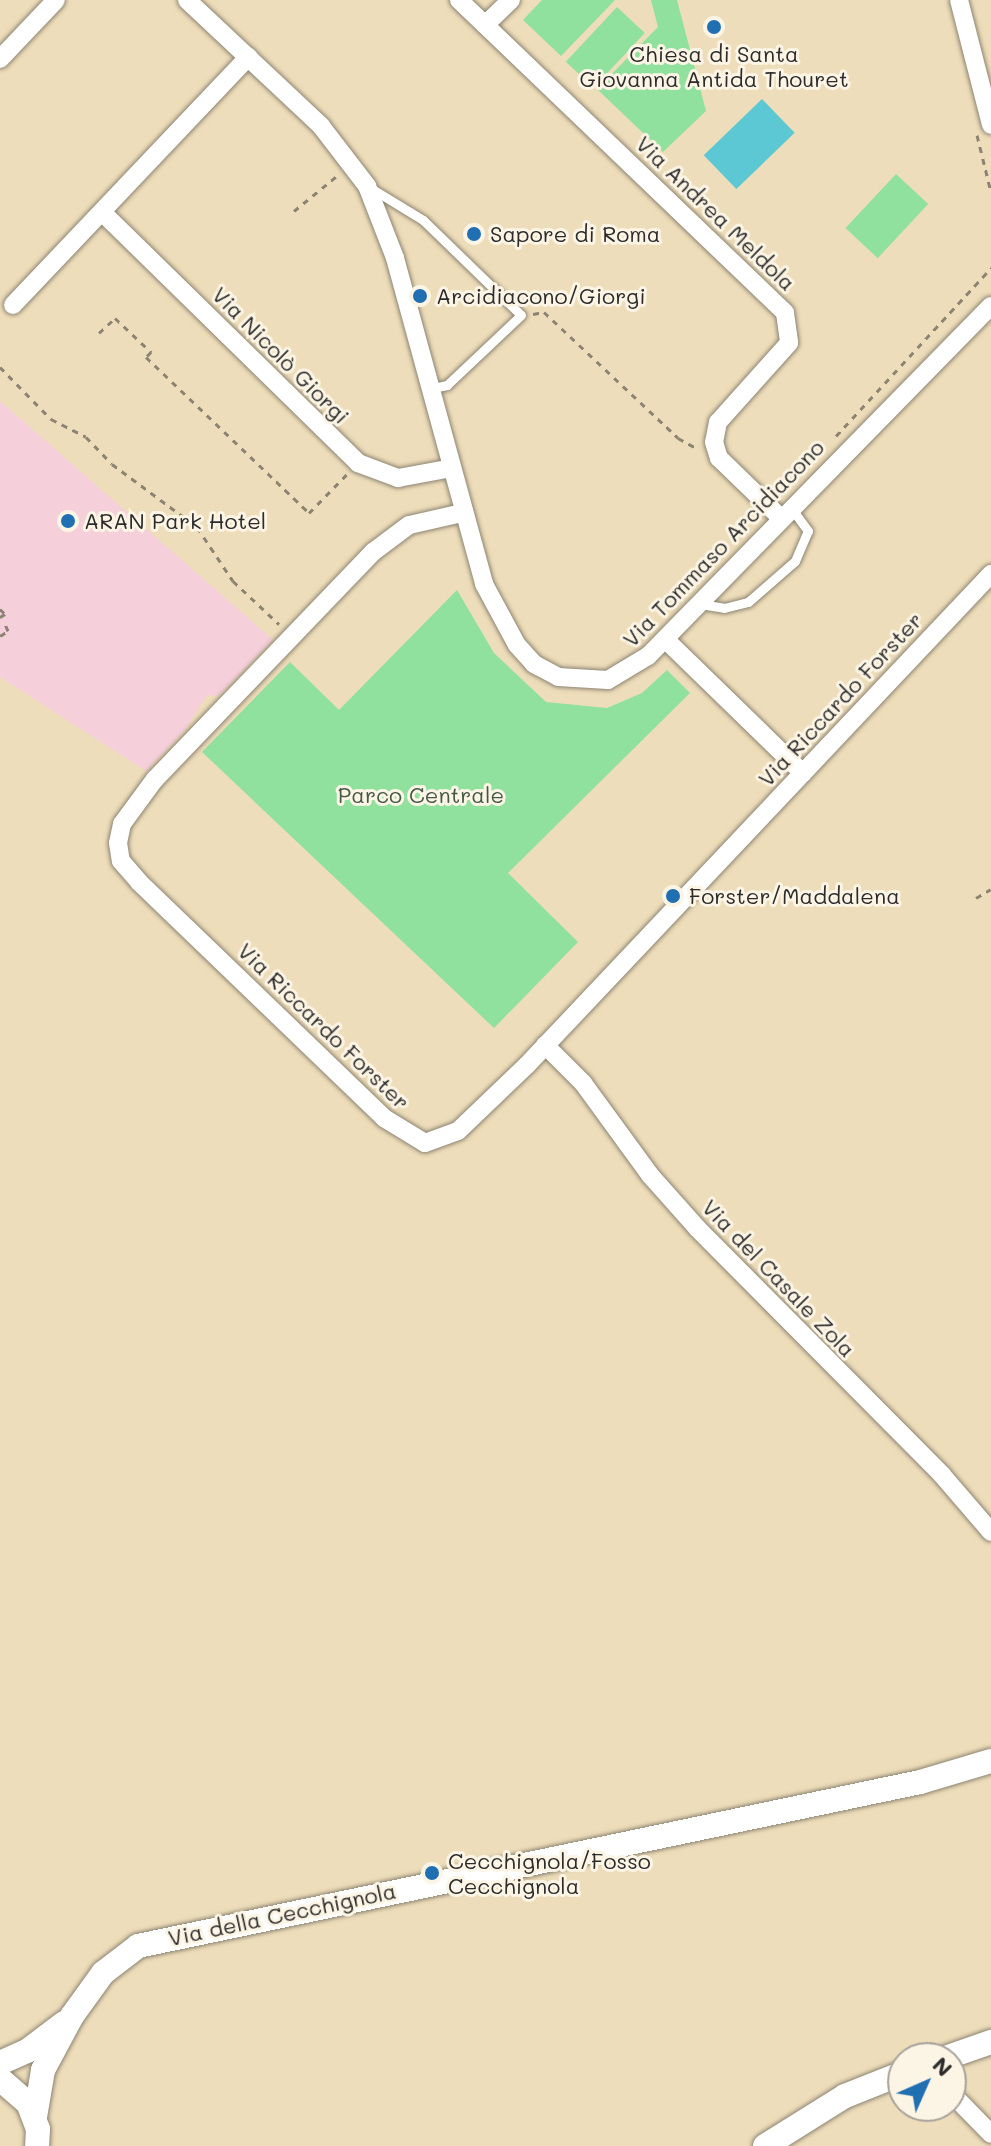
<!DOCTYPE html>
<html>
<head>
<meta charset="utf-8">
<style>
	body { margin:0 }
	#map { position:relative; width:991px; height:2146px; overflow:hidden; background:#eeddba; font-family:Mali,sans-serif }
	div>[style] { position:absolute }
	.built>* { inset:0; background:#f5cfda }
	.green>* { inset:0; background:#90e09e; transform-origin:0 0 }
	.water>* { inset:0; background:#5bc8d3; transform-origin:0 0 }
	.path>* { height:3px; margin-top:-1.5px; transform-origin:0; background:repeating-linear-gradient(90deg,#8c8472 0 6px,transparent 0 12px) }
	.roads { filter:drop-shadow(0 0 2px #8c8472) drop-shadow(0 0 2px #8c8472) }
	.lane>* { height:9px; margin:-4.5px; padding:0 4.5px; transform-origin:4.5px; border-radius:4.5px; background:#fff }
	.street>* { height:18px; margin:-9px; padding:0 9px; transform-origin:9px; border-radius:9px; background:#fff }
	.secondary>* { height:24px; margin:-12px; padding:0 12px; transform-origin:12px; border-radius:12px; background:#fff }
	.dots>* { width:22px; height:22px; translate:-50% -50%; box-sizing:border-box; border:4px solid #fcf5e5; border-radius:50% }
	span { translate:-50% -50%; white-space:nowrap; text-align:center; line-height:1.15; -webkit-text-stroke:6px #fcf5e5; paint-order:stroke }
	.poi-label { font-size:22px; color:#2b2b2b }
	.left { translate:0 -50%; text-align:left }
	.street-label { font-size:22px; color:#2b2b2b }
	.park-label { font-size:22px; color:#445848 }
	.north { position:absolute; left:887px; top:2042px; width:80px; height:80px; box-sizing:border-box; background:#fcf5e5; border:2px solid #a8a49b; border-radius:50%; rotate:45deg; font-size:22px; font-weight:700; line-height:32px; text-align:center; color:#2b2b2b }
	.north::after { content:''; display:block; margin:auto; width:28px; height:36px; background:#1f6fb2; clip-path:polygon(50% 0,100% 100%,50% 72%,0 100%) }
</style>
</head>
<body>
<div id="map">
	<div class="built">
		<i style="clip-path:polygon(0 401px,273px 640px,218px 696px,207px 695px,185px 730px,146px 771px,0 677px)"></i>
	</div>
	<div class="green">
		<i style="clip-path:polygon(542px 0,615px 0,561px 56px,523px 20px)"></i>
		<i style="clip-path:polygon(651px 0,677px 0,706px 111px,663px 152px,597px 89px,658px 27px)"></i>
		<i style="left:617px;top:7px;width:38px;height:75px;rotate:43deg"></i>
		<i style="left:896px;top:174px;width:44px;height:74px;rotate:43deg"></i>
		<i style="clip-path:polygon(457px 590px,494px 653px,546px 702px,607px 708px,642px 693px,667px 670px,690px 693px,508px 873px,578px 942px,494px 1028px,202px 752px,290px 662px,339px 710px)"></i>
	</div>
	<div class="water">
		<i style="left:762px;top:99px;width:47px;height:81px;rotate:46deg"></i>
	</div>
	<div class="path">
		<i style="left:977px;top:135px;width:59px;rotate:76.2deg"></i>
		<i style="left:294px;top:211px;width:57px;rotate:-39.3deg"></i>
		<i style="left:533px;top:314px;width:11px;rotate:-10deg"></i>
		<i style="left:544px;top:312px;width:184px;rotate:43.2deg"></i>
		<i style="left:678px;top:438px;width:21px;rotate:29deg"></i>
		<i style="left:99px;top:333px;width:22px;rotate:-43deg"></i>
		<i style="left:115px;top:318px;width:50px;rotate:43.4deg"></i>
		<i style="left:151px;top:352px;width:7px;rotate:135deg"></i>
		<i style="left:146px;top:357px;width:226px;rotate:43.7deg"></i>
		<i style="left:309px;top:513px;width:54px;rotate:-45.7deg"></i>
		<i style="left:0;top:367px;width:73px;rotate:45.6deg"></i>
		<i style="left:51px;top:419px;width:39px;rotate:27deg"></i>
		<i style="left:86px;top:437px;width:37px;rotate:46deg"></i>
		<i style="left:112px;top:464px;width:106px;rotate:36.5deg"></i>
		<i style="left:197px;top:527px;width:65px;rotate:56.3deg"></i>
		<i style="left:233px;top:581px;width:63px;rotate:43.1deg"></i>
		<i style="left:836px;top:436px;width:229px;rotate:-47.3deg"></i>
		<i style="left:0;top:609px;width:7px;rotate:45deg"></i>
		<i style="left:5px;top:614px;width:6px;rotate:149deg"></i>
		<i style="left:0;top:636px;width:9px;rotate:-32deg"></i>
		<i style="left:8px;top:631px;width:11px;rotate:-112deg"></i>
		<i style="left:976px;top:898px;width:17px;rotate:-31deg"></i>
	</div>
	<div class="roads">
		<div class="lane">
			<i style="left:369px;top:187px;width:63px;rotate:31.4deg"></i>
			<i style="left:423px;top:220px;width:136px;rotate:44.1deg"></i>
			<i style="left:521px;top:315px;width:102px;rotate:136.6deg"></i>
			<i style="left:447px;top:385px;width:14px;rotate:168deg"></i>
			<i style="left:700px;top:604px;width:24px;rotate:9deg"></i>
			<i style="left:724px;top:608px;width:25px;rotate:-14deg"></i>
			<i style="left:748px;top:602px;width:62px;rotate:-41.1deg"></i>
			<i style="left:795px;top:561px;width:33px;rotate:-67deg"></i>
			<i style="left:808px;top:531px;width:29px;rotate:-126deg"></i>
		</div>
		<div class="street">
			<i style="left:187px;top:0;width:184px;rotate:43.2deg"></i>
			<i style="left:321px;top:126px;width:76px;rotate:52.5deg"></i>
			<i style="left:367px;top:186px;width:77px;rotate:68.7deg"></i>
			<i style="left:395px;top:258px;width:338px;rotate:74.7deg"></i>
			<i style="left:484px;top:584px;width:69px;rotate:61.6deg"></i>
			<i style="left:517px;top:645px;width:25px;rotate:48deg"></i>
			<i style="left:534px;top:664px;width:27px;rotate:28deg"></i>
			<i style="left:558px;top:677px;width:50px;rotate:3.4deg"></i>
			<i style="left:608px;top:680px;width:47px;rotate:-31deg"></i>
			<i style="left:648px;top:656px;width:490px;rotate:-45.6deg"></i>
			<i style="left:459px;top:0;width:452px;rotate:43.8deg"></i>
			<i style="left:785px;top:313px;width:30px;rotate:82deg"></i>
			<i style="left:789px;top:343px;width:106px;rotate:131.9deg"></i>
			<i style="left:718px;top:422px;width:20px;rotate:101deg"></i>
			<i style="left:714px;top:442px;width:17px;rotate:73deg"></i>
			<i style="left:719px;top:458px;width:86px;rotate:44.1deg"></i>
			<i style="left:959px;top:0;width:129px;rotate:75.6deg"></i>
			<i style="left:485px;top:25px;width:36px;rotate:-44deg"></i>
			<i style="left:0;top:59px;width:81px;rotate:-46.5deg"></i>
			<i style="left:102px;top:212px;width:359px;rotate:44.4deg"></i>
			<i style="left:358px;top:463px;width:43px;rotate:20.6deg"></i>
			<i style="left:398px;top:478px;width:55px;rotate:-10.5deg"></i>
			<i style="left:13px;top:305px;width:342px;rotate:-46.5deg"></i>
			<i style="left:462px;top:513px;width:54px;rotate:167.2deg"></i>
			<i style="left:409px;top:525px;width:45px;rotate:143.1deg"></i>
			<i style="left:373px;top:552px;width:315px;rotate:133.8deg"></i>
			<i style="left:155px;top:779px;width:56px;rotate:126.3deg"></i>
			<i style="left:122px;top:824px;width:19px;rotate:102deg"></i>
			<i style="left:118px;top:843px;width:18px;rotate:81deg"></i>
			<i style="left:121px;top:861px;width:28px;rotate:49deg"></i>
			<i style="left:139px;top:882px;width:340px;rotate:43.9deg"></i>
			<i style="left:384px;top:1118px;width:48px;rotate:31.4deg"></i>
			<i style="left:425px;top:1143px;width:35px;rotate:-20deg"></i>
			<i style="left:458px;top:1131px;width:95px;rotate:-43.7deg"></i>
			<i style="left:527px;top:1065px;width:676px;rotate:-46.62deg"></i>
			<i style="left:666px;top:640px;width:191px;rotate:44.2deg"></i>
			<i style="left:545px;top:1045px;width:54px;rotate:45deg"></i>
			<i style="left:583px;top:1083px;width:114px;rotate:53.9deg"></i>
			<i style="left:650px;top:1175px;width:72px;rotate:48.4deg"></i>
			<i style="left:698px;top:1229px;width:346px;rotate:45.2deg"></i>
			<i style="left:942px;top:1475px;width:75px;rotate:49.3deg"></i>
			<i style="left:951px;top:2093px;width:57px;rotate:45.7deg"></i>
		</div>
		<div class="secondary">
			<i style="left:945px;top:2058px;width:49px;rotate:-19.2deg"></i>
			<i style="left:0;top:2063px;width:30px;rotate:-24deg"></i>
			<i style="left:27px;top:2051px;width:46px;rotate:-37.1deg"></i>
			<i style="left:0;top:2079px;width:37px;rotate:41deg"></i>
			<i style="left:28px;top:2103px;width:28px;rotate:69deg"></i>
			<i style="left:38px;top:2129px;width:17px;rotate:93deg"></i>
			<i style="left:35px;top:2117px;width:48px;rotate:-80.3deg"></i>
			<i style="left:43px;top:2070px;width:61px;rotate:-61.8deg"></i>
			<i style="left:72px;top:2016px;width:53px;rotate:-54.2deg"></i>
			<i style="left:103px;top:1973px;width:44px;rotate:-37.6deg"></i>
			<i style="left:138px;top:1946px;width:799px;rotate:-11.84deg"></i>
			<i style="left:920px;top:1782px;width:74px;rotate:-16.5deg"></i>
			<i style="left:765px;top:2146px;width:94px;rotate:-32deg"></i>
			<i style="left:845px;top:2096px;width:62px;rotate:-21.6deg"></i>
		</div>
	</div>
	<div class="dots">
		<i style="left:714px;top:27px;background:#1f6fb2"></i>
		<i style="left:474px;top:234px;background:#1f6fb2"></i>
		<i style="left:420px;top:296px;background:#1f6fb2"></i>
		<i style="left:68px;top:521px;background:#1f6fb2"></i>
		<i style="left:673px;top:896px;background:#1f6fb2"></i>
		<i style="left:432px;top:1873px;background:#1f6fb2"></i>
	</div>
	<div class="poi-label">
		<span style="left:714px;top:66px">Chiesa di Santa<br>Giovanna Antida Thouret</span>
		<span class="left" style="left:490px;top:234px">Sapore di Roma</span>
		<span class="left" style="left:436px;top:296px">Arcidiacono/Giorgi</span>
		<span class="left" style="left:84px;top:521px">ARAN Park Hotel</span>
		<span class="left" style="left:689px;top:896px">Forster/Maddalena</span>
		<span class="left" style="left:448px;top:1873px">Cecchignola/Fosso<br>Cecchignola</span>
	</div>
	<div class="street-label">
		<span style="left:716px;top:213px;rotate:44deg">Via Andrea Meldola</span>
		<span style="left:281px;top:355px;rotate:45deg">Via Nicolò Giorgi</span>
		<span style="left:723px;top:543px;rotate:-46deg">Via Tommaso Arcidiacono</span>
		<span style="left:840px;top:699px;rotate:-47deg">Via Riccardo Forster</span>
		<span style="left:324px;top:1026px;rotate:44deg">Via Riccardo Forster</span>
		<span style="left:779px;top:1278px;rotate:46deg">Via del Casale Zola</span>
		<span style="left:282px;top:1914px;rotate:-12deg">Via della Cecchignola</span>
	</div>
	<div class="park-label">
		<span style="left:421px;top:795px">Parco Centrale</span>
	</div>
	<div class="north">N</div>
</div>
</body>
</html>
